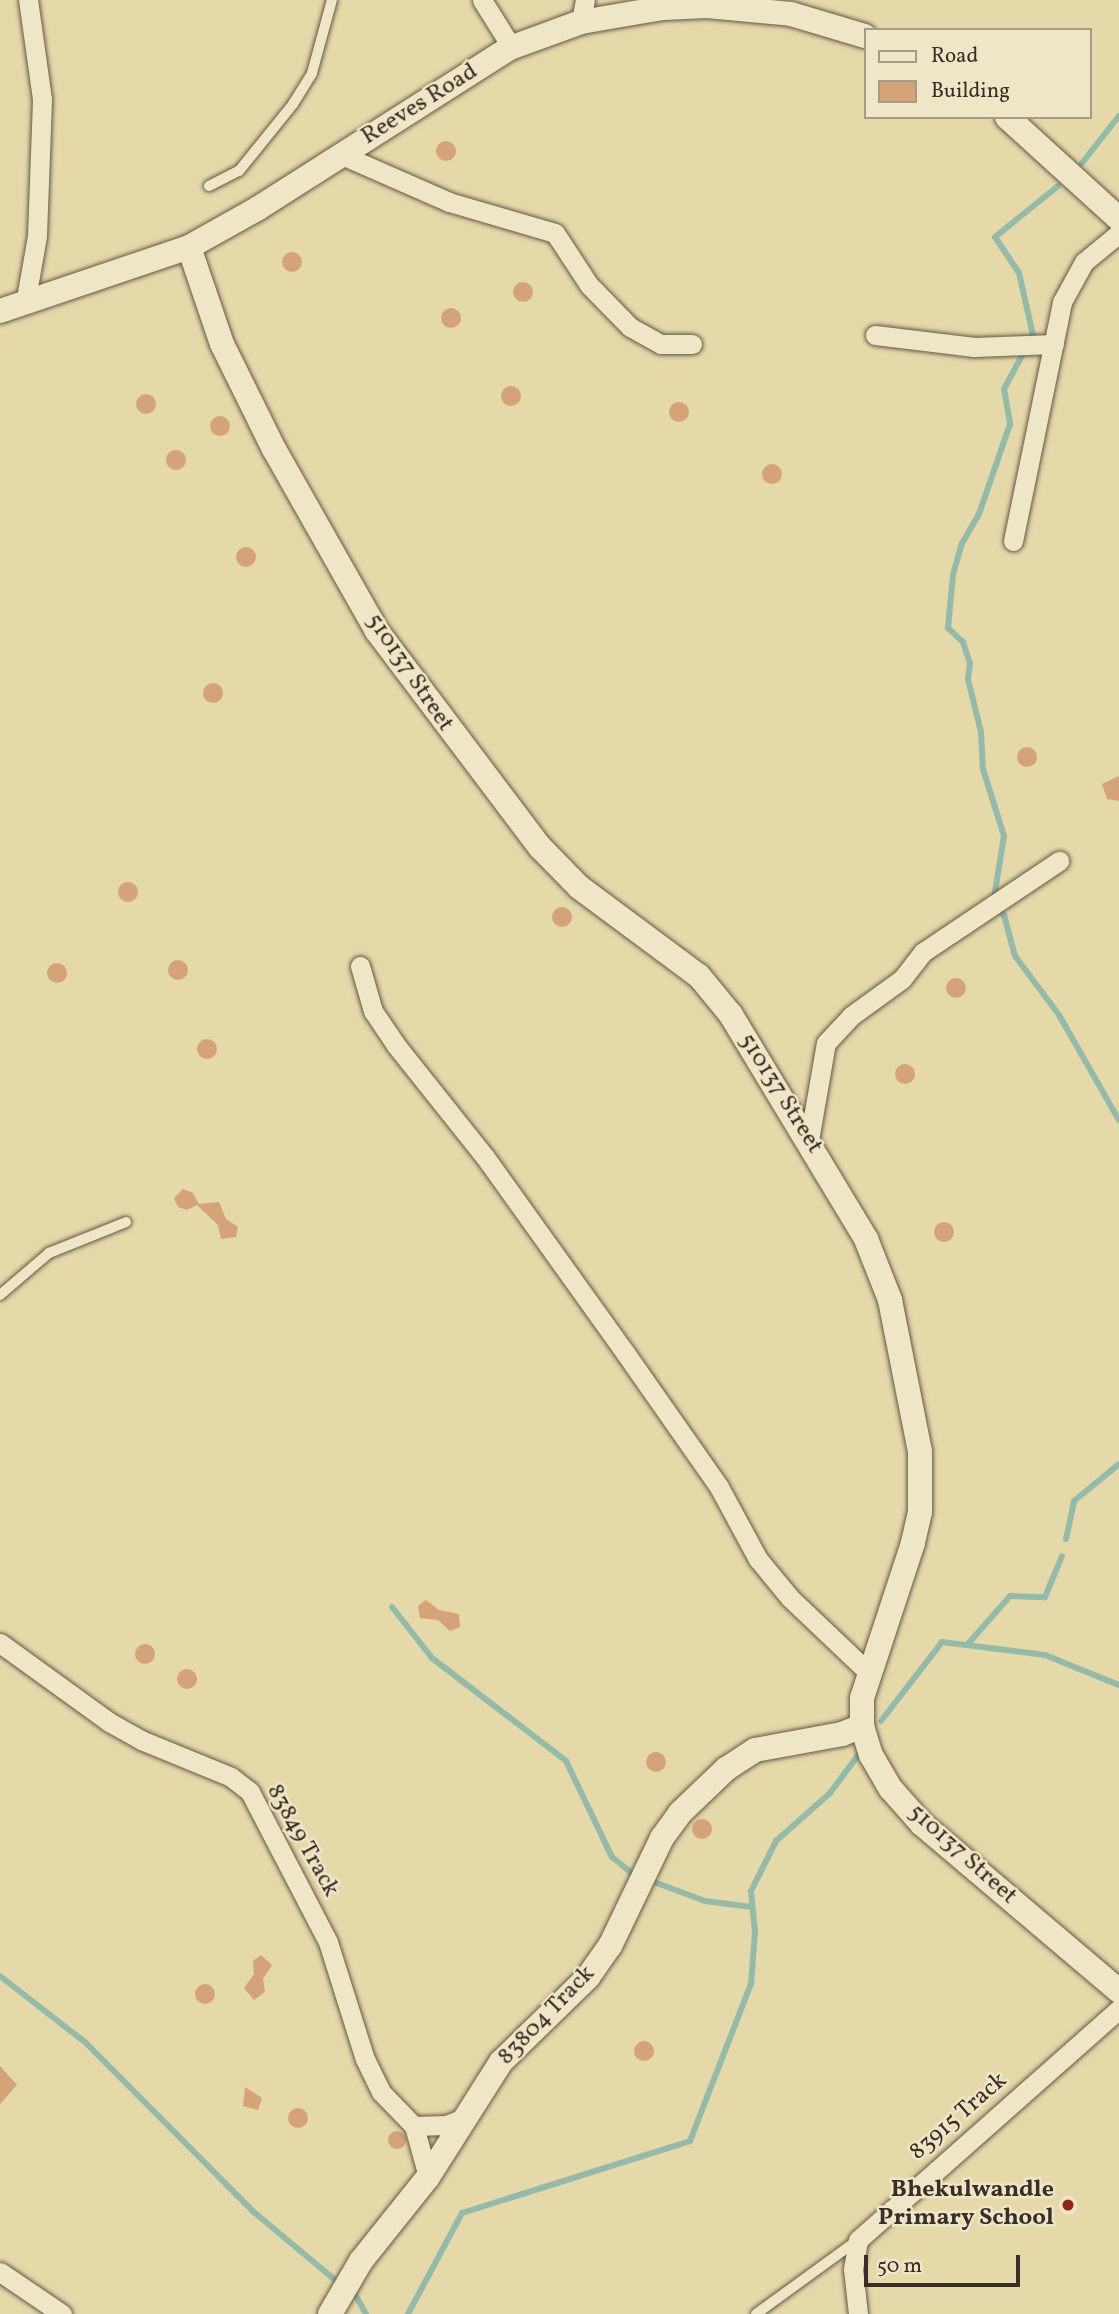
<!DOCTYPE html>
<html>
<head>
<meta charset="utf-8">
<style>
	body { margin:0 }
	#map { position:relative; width:1119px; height:2314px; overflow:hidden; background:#e5d8a9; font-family:Vollkorn,serif }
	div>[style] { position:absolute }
	.stream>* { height:6px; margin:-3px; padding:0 3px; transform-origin:3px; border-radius:3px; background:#96baa9 }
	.building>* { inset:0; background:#d4a377 }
	.round { border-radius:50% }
	.roads { filter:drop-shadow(0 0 2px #645846) drop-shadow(0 0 2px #645846) }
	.service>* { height:10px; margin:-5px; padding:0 5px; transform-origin:5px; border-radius:5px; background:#eee6c7 }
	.minor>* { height:19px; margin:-9.5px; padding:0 9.5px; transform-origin:9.5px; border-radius:9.5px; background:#eee6c7 }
	.tertiary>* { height:24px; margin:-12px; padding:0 12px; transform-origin:12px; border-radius:12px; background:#eee6c7 }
	.dots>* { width:19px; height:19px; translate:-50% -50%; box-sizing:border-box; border:4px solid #eee6c7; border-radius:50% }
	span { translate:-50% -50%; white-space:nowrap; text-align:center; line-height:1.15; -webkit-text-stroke:5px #eee6c7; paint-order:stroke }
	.street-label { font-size:24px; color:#392d25 }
	.poi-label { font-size:24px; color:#392d25; font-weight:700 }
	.right { translate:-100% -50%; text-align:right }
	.legend { position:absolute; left:864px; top:28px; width:228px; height:91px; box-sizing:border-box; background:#eee6c7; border:2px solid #a69c86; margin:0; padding:9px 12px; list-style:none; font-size:21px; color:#392d25 }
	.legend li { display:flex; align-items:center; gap:14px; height:35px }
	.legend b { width:35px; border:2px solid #a69c86 }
	.scale { position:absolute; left:864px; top:2255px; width:156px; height:32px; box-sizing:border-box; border:4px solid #392d25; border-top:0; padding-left:9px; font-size:21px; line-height:24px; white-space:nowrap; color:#392d25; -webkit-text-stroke:5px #eee6c7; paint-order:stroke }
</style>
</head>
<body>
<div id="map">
	<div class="stream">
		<i style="left:1082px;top:163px;width:60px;rotate:-51.8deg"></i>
		<i style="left:1058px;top:186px;width:81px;rotate:141deg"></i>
		<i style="left:995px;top:237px;width:43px;rotate:56.3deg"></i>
		<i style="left:1019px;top:273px;width:64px;rotate:77.3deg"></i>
		<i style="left:1033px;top:335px;width:61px;rotate:118.2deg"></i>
		<i style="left:1004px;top:389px;width:36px;rotate:80deg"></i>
		<i style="left:1010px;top:424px;width:95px;rotate:109deg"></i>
		<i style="left:979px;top:514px;width:34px;rotate:120deg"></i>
		<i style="left:962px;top:543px;width:33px;rotate:106deg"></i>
		<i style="left:953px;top:575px;width:53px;rotate:95.4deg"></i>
		<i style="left:948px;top:628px;width:21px;rotate:43deg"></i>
		<i style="left:963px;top:642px;width:22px;rotate:72deg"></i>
		<i style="left:970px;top:663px;width:16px;rotate:97deg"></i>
		<i style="left:968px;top:679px;width:55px;rotate:76.2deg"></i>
		<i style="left:981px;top:732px;width:37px;rotate:87deg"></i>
		<i style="left:983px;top:769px;width:70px;rotate:72.6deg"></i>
		<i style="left:1004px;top:836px;width:69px;rotate:99.2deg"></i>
		<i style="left:993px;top:904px;width:16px;rotate:45deg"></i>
		<i style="left:1004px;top:915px;width:42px;rotate:75deg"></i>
		<i style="left:1015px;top:956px;width:74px;rotate:53.3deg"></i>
		<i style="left:1059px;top:1015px;width:121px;rotate:60.3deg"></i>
		<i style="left:1066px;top:1539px;width:39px;rotate:-78deg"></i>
		<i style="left:1074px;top:1501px;width:58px;rotate:-39.4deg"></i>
		<i style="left:392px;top:1607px;width:65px;rotate:51.9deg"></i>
		<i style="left:432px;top:1658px;width:169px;rotate:37.5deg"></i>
		<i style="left:566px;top:1761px;width:106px;rotate:64.4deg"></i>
		<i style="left:612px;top:1857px;width:26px;rotate:39deg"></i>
		<i style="left:967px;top:1645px;width:65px;rotate:-48.7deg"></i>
		<i style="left:1010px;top:1596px;width:35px;rotate:2deg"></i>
		<i style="left:1045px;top:1597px;width:44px;rotate:-67.5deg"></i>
		<i style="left:881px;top:1721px;width:100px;rotate:-52.3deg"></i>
		<i style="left:942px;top:1642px;width:104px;rotate:7.2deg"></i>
		<i style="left:1045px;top:1655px;width:80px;rotate:22.1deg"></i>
		<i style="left:657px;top:1883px;width:51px;rotate:20.6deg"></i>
		<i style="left:705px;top:1901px;width:47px;rotate:7.3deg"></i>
		<i style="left:0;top:1976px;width:109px;rotate:37.9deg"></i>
		<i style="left:86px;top:2043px;width:240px;rotate:45.2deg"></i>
		<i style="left:255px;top:2213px;width:103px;rotate:39.9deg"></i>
		<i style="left:356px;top:2296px;width:21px;rotate:61deg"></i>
		<i style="left:408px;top:2314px;width:115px;rotate:-61.9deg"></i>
		<i style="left:462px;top:2213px;width:239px;rotate:-17.5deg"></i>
		<i style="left:690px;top:2141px;width:168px;rotate:-68.8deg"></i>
		<i style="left:751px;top:1984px;width:52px;rotate:-85.6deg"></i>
		<i style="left:755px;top:1932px;width:41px;rotate:-95.6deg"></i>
		<i style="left:751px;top:1891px;width:56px;rotate:-63.4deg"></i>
		<i style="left:776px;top:1841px;width:72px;rotate:-41.6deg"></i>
		<i style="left:830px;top:1793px;width:49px;rotate:-53.4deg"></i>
	</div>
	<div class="building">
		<i class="round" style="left:436px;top:141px;width:20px;height:20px"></i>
		<i class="round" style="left:282px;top:252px;width:20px;height:20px"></i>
		<i class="round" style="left:513px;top:282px;width:20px;height:20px"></i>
		<i class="round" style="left:441px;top:308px;width:20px;height:20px"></i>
		<i class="round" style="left:501px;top:386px;width:20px;height:20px"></i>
		<i class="round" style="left:136px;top:394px;width:20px;height:20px"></i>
		<i class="round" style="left:669px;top:402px;width:20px;height:20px"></i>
		<i class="round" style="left:210px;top:416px;width:20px;height:20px"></i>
		<i class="round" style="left:166px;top:450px;width:20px;height:20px"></i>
		<i class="round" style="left:762px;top:464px;width:20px;height:20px"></i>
		<i class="round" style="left:236px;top:547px;width:20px;height:20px"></i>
		<i class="round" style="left:203px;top:683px;width:20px;height:20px"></i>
		<i class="round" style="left:1017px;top:747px;width:20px;height:20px"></i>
		<i style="clip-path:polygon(1119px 776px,1119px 801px,1107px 799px,1102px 784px)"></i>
		<i class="round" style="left:118px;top:882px;width:20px;height:20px"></i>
		<i class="round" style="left:552px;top:907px;width:20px;height:20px"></i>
		<i class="round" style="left:168px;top:960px;width:20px;height:20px"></i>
		<i class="round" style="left:47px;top:963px;width:20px;height:20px"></i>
		<i class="round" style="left:946px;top:978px;width:20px;height:20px"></i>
		<i class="round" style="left:197px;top:1039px;width:20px;height:20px"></i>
		<i class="round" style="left:895px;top:1064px;width:20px;height:20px"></i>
		<i style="clip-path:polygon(183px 1189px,193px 1193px,199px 1204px,219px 1202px,226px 1219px,238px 1227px,236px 1237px,221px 1239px,218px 1225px,197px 1205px,187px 1210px,178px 1207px,174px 1198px)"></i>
		<i class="round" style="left:934px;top:1222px;width:20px;height:20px"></i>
		<i style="clip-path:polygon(426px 1600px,439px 1610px,459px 1614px,460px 1627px,450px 1631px,438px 1620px,420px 1618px,418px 1606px)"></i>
		<i class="round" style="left:135px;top:1644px;width:20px;height:20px"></i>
		<i class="round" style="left:177px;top:1669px;width:20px;height:20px"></i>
		<i class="round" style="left:646px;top:1752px;width:20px;height:20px"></i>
		<i class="round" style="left:692px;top:1819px;width:20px;height:20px"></i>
		<i style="clip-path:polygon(261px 1955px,272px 1965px,263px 1979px,265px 1992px,254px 2000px,244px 1988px,254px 1974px,253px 1961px)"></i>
		<i class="round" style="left:195px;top:1984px;width:20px;height:20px"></i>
		<i class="round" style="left:634px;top:2041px;width:20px;height:20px"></i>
		<i style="clip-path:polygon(0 2066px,17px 2085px,0 2104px)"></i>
		<i style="clip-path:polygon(245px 2087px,262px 2098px,258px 2110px,243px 2106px)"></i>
		<i class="round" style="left:288px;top:2108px;width:20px;height:20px"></i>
		<i class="round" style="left:388px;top:2131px;width:18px;height:18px"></i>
	</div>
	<div class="roads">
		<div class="service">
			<i style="left:209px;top:186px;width:34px;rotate:-27deg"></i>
			<i style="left:239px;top:171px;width:86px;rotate:-51.1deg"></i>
			<i style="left:293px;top:104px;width:36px;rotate:-58deg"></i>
			<i style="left:312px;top:73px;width:76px;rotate:-74.7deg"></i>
			<i style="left:0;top:1295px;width:65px;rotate:-40.6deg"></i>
			<i style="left:49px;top:1253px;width:83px;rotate:-21.9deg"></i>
			<i style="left:756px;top:2314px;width:122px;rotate:-36deg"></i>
		</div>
		<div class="minor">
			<i style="left:482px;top:0;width:57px;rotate:58deg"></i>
			<i style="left:581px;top:22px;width:22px;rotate:-80deg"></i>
			<i style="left:342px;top:155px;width:117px;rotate:23.7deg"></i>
			<i style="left:449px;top:202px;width:110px;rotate:16.3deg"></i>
			<i style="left:555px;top:233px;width:62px;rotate:56.8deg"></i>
			<i style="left:589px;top:285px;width:59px;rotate:45.7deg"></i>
			<i style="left:630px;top:327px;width:35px;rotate:29deg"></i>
			<i style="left:661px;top:344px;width:31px"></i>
			<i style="left:25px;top:304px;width:69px;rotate:-80deg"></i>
			<i style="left:37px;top:236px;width:137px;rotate:-87.9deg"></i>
			<i style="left:42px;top:99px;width:100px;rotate:-98deg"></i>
			<i style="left:875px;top:335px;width:100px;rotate:6.9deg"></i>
			<i style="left:974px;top:347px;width:80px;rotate:-2.1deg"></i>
			<i style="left:1013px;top:541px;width:244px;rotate:-78.4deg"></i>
			<i style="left:1062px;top:302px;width:46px;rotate:-61.2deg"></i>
			<i style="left:1084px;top:262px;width:45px;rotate:-39.6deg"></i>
			<i style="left:360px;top:966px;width:47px;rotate:73.9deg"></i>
			<i style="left:373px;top:1011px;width:40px;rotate:56deg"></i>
			<i style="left:395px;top:1044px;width:144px;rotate:51.5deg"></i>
			<i style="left:485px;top:1157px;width:242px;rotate:54.4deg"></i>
			<i style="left:626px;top:1354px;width:162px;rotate:55deg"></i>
			<i style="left:719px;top:1487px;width:82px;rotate:61.6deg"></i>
			<i style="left:758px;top:1559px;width:50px;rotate:50.6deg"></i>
			<i style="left:790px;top:1598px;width:108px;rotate:43.5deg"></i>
			<i style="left:809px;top:1140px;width:98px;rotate:-80.1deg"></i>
			<i style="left:826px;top:1043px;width:37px;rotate:-47deg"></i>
			<i style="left:851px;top:1016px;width:63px;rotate:-36deg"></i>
			<i style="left:902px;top:979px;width:34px;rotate:-52deg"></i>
			<i style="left:923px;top:952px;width:164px;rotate:-33.8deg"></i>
			<i style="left:0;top:1643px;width:135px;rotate:35.9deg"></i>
			<i style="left:109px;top:1722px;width:37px;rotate:29deg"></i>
			<i style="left:141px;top:1740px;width:97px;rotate:22.3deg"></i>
			<i style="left:231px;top:1777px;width:24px;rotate:38deg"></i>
			<i style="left:250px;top:1792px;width:169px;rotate:62.5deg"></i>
			<i style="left:328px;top:1942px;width:123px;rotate:72.5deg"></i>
			<i style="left:365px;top:2059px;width:37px;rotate:64deg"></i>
			<i style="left:381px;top:2092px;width:47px;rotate:45.9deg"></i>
			<i style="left:414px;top:2126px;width:32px;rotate:-2deg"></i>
			<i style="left:446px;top:2125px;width:19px;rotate:-21deg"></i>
			<i style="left:414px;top:2126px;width:53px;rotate:74.6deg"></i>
			<i style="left:0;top:2272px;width:75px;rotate:34.1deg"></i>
			<i style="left:858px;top:2314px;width:45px;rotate:-96.3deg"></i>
			<i style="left:853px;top:2269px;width:29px;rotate:-80deg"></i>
			<i style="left:858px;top:2240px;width:349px;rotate:-41.5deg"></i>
		</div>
		<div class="tertiary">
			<i style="left:1007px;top:117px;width:151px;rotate:42.3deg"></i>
			<i style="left:189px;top:247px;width:102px;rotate:71.2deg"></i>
			<i style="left:222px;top:344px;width:117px;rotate:63.7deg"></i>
			<i style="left:274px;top:449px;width:209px;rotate:60.5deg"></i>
			<i style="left:377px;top:631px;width:271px;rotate:53deg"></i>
			<i style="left:540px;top:847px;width:56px;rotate:45.7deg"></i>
			<i style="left:579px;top:887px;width:149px;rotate:36.6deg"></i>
			<i style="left:699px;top:976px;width:50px;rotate:50.6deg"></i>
			<i style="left:731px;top:1015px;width:262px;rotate:58.9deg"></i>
			<i style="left:866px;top:1239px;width:66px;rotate:68.5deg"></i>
			<i style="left:890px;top:1300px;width:154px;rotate:78.8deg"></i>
			<i style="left:920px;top:1451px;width:61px;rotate:90deg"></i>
			<i style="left:920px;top:1512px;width:32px;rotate:103deg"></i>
			<i style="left:913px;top:1543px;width:163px;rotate:108.2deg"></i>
			<i style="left:862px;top:1698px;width:28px;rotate:90deg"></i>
			<i style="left:862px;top:1726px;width:30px;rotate:73deg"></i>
			<i style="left:871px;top:1755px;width:39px;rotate:60deg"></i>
			<i style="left:891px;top:1789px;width:47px;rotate:48.5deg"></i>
			<i style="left:922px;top:1824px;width:258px;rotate:40.3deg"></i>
			<i style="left:0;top:311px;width:200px;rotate:-18.7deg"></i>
			<i style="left:189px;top:247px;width:78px;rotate:-29.2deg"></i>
			<i style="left:257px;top:209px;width:300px;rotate:-32.5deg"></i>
			<i style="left:510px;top:48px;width:76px;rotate:-20.1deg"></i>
			<i style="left:581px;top:22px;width:83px;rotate:-9.7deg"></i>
			<i style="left:663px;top:8px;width:44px;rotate:-2.6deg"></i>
			<i style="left:707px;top:6px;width:84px;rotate:5.4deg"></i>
			<i style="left:791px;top:14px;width:77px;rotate:16.6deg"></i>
			<i style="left:330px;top:2314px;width:61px;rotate:-59.7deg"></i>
			<i style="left:361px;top:2261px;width:107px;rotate:-51.4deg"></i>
			<i style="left:428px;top:2177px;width:136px;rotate:-57.6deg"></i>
			<i style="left:501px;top:2062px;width:122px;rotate:-44.3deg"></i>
			<i style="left:588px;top:1977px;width:38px;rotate:-55deg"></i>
			<i style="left:610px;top:1946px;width:120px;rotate:-64.3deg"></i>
			<i style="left:662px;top:1838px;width:31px;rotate:-54deg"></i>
			<i style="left:680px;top:1813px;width:64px;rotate:-43.7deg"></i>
			<i style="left:726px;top:1769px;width:35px;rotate:-33deg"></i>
			<i style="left:755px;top:1750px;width:88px;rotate:-10.4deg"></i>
			<i style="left:842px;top:1734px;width:22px;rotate:-22deg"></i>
		</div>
	</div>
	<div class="dots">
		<i style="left:1068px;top:2205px;background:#8f2418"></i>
	</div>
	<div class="street-label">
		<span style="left:420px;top:105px;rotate:-32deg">Reeves Road</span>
		<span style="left:409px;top:673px;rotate:56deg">510137 Street</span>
		<span style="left:780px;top:1094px;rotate:58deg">510137 Street</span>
		<span style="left:302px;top:1841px;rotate:61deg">83849 Track</span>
		<span style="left:962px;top:1855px;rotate:42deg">510137 Street</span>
		<span style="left:547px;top:2016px;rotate:-46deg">83804 Track</span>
		<span style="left:959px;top:2117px;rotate:-41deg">83915 Track</span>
	</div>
	<div class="poi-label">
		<span class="right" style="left:1054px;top:2205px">Bhekulwandle<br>Primary School</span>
	</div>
	<ul class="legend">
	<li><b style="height:9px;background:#eee6c7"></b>Road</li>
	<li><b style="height:19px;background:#d4a377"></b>Building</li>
	</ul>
	<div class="scale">50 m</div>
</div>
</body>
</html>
